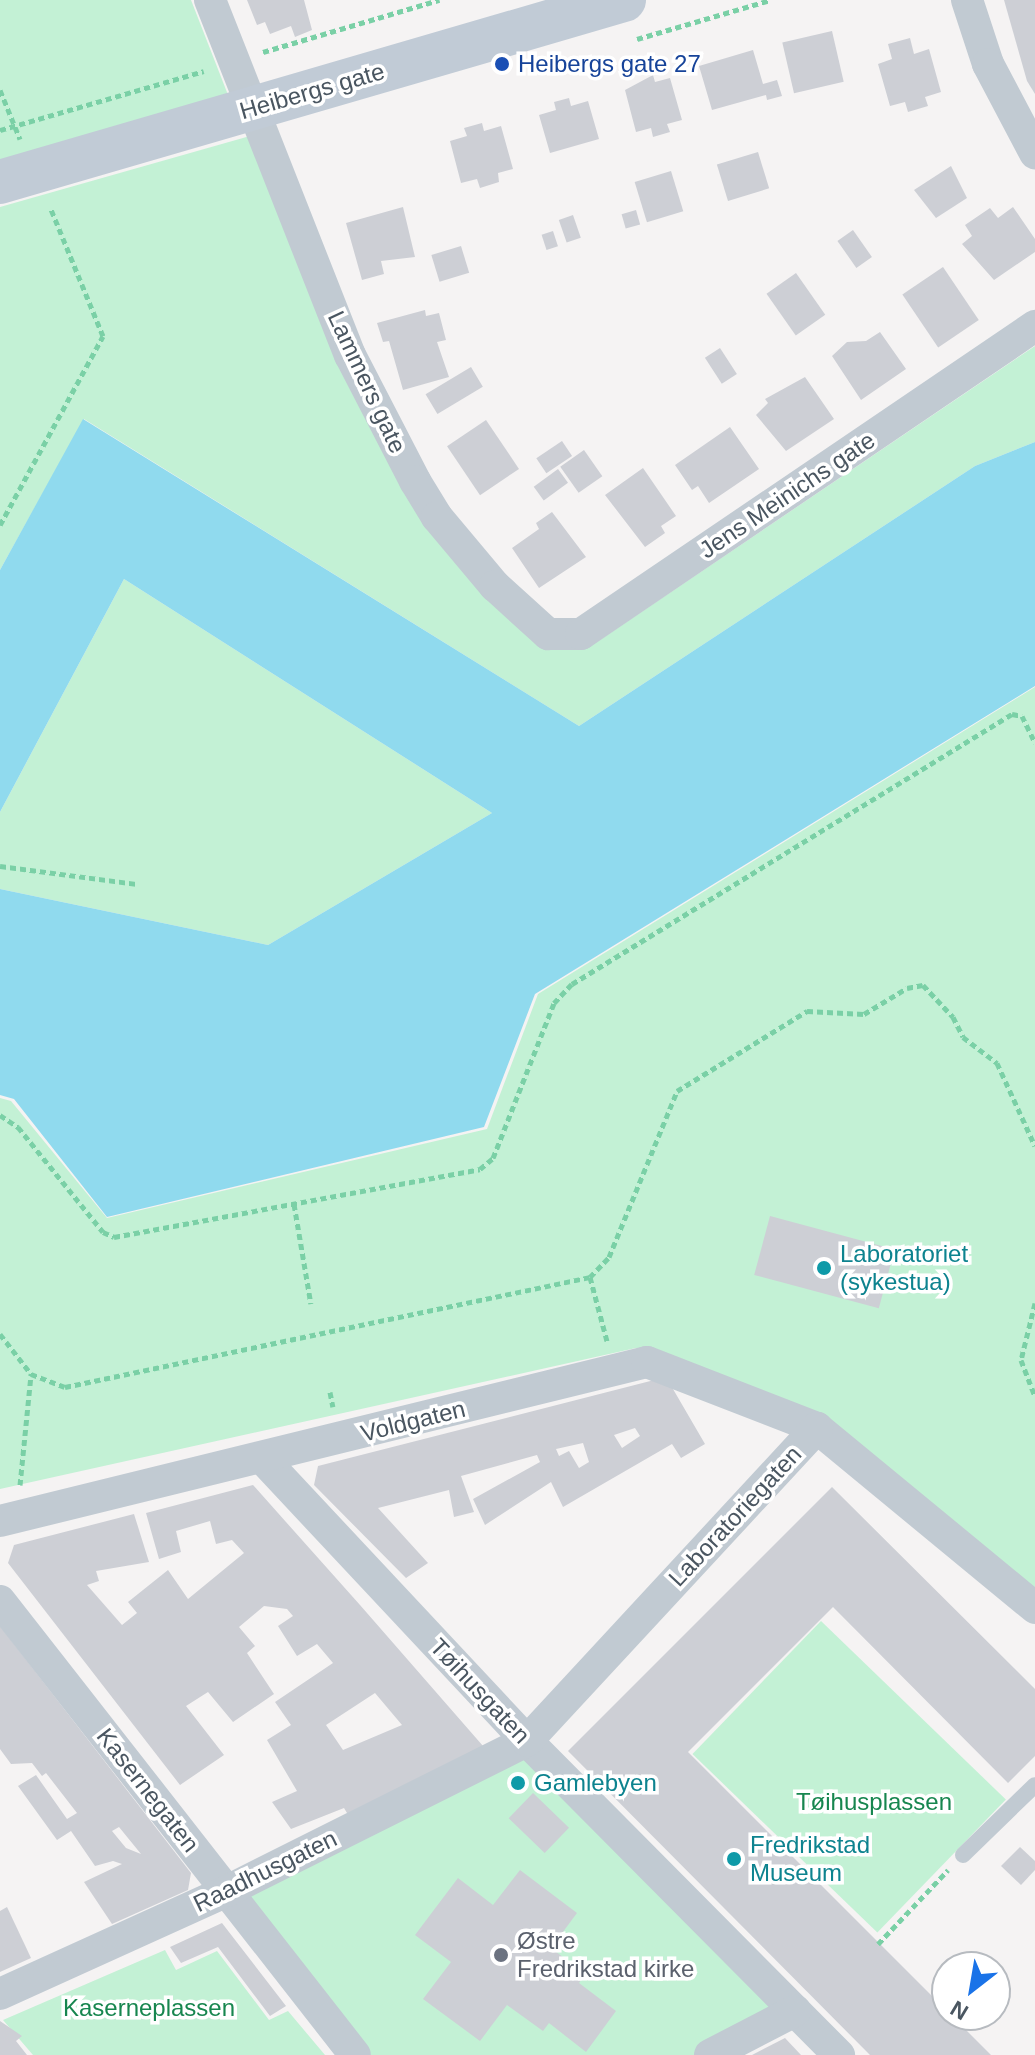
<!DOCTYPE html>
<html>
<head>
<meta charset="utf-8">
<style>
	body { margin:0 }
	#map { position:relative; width:1035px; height:2055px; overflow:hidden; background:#f5f3f3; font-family:Helvetica,sans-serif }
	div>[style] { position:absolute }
	.green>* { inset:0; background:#c3f1d5; transform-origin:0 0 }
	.water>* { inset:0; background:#90daee }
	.building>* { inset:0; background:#cdcfd5; transform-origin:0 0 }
	.path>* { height:5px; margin-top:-2.5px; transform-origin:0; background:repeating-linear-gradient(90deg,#7ad0a6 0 6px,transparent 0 10px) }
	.lane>* { height:16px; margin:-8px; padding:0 8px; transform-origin:8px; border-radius:8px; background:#c1cad2 }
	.street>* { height:32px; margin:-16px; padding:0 16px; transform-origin:16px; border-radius:16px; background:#c1cad2 }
	.secondary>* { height:44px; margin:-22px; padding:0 22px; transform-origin:22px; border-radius:22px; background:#c1cbd6 }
	.dots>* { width:22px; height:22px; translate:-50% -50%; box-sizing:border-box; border:4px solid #fff; border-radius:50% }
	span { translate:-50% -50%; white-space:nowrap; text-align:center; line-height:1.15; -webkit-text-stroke:7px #fff; paint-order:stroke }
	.transit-label { font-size:24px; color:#164399 }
	.left { translate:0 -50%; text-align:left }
	.street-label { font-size:24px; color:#4a5661 }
	.culture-label { font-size:24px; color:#0d838f }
	.park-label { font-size:24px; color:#17864f }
	.worship-label { font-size:24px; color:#5b616d }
	.north { position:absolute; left:931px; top:1951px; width:80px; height:80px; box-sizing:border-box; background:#fff; border:2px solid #b7bbc0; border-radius:50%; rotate:211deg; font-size:22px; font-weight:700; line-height:32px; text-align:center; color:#4a5661 }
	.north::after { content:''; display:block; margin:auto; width:28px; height:36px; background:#1a73e8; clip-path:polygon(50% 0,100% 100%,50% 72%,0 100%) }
</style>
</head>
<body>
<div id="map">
	<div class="green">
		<i style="clip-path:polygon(0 0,191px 0,230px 100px,0 170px)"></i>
		<i style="clip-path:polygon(250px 136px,338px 361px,511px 617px,597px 642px,1035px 346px,1035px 442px,975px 466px,579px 726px,84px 419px,0 570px,0 207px)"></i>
		<i style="clip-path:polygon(124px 579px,492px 813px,268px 945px,0 889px,0 812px)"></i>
		<i style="clip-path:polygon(1035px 687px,1035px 1596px,824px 1423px,636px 1348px,0 1489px,0 1098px,11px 1101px,107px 1218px,487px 1129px,538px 994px)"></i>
		<i style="left:821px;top:1621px;width:257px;height:185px;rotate:44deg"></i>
		<i style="clip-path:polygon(523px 1747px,781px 2011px,694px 2055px,367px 2055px,243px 1894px)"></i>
		<i style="clip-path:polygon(165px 1950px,176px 1970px,217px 1951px,269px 2020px,288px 2011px,325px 2055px,33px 2055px,3px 2020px)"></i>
	</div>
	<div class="water">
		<i style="clip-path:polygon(83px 419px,579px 726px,975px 466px,1035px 442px,1035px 686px,535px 994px,484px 1127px,107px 1217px,14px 1099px,0 1095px,0 889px,268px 945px,492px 813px,124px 579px,0 812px,0 570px)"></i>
	</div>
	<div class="building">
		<i style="clip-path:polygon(247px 0,304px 0,312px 30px,295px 37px,291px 26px,270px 34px,265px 22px,257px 25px)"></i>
		<i style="clip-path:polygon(1004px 0,1035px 0,1035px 94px,1027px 81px)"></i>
		<i style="left:832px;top:31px;width:52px;height:51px;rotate:77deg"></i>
		<i style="clip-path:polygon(910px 38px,914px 54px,929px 49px,941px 92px,925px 97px,928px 106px,908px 112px,905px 102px,890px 106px,878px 64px,892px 59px,888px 44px)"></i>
		<i style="clip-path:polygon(753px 50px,763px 84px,777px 80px,782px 96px,767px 100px,766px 95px,712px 110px,699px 66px)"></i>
		<i style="clip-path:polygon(653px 75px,655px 82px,670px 78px,682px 120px,667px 124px,670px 132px,653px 137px,651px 128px,636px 132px,625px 90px)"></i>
		<i style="clip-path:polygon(569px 98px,571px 106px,588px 101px,599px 139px,550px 153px,539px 115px,556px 110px,554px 102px)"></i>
		<i style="clip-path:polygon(482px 123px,484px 131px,501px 126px,513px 169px,498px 173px,499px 182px,480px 188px,477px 179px,461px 183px,450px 141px,467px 136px,464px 128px)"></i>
		<i style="left:758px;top:152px;width:38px;height:43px;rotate:73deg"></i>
		<i style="clip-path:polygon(951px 166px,967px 198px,936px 218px,914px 190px)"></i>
		<i style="left:671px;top:171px;width:42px;height:38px;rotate:73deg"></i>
		<i style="clip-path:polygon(403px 207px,415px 257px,381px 261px,384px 274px,362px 280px,346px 223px)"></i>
		<i style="clip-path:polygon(1013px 207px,1035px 239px,1035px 252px,994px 280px,962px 244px,972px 236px,965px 225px,990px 208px,998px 218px)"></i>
		<i style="left:636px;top:210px;width:15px;height:15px;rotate:74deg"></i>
		<i style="left:573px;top:215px;width:24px;height:15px;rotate:71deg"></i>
		<i style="left:853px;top:230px;width:33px;height:19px;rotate:55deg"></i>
		<i style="left:553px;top:231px;width:16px;height:12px;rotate:72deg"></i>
		<i style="left:461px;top:246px;width:28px;height:31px;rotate:73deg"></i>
		<i style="left:943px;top:267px;width:64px;height:49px;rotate:56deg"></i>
		<i style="left:796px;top:273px;width:51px;height:36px;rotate:55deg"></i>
		<i style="clip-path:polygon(425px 310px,426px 316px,439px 313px,446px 340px,437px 342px,449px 377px,403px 390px,389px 341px,383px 342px,377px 323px)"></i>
		<i style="clip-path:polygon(880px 332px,906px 369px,861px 400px,832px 356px,847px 342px,866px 341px)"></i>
		<i style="left:720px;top:348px;width:31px;height:18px;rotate:57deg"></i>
		<i style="left:471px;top:367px;width:23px;height:53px;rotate:59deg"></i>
		<i style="clip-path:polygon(805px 377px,834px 419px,786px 451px,756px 415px,768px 403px,765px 399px)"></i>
		<i style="left:486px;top:420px;width:59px;height:47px;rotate:56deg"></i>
		<i style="clip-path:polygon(730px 427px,759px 469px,709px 503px,698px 486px,692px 490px,675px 465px)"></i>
		<i style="left:562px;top:441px;width:18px;height:31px;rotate:56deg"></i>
		<i style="left:584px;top:450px;width:32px;height:29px;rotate:55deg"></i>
		<i style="clip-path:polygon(643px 468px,676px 516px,661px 526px,665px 533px,645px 547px,605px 495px)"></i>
		<i style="left:558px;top:469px;width:17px;height:30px;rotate:54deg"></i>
		<i style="clip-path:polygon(552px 512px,586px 557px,539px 588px,512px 548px,539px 529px,536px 523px)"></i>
		<i style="left:770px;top:1216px;width:129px;height:61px;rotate:15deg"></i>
		<i style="clip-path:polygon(evenodd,666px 1377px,705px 1444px,681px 1458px,672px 1444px,563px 1507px,551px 1482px,485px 1525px,473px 1499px,540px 1462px,537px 1455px,461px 1476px,474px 1512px,454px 1517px,449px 1490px,378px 1508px,428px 1563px,406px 1578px,314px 1485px,318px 1466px,666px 1377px,635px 1428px,640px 1436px,622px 1448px,614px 1435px,635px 1428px,666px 1377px,583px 1443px,589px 1462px,579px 1468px,569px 1451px,559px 1456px,556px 1449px,583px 1443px)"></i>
		<i style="clip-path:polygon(evenodd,253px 1485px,360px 1605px,483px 1746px,350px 1818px,344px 1808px,291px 1829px,272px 1802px,297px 1791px,267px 1740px,291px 1725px,275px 1702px,333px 1663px,317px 1644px,297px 1656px,278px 1626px,293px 1616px,287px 1609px,264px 1606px,239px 1627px,255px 1646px,247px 1653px,274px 1694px,233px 1722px,208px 1692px,186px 1706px,224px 1755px,180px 1785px,8px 1563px,14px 1545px,134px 1514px,149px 1562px,96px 1571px,99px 1581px,87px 1585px,122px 1625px,137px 1613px,128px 1602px,168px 1570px,188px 1599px,244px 1553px,232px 1540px,216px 1544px,210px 1521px,176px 1531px,181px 1552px,159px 1559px,146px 1513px,253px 1485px,375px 1693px,402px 1725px,343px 1750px,326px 1725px,375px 1693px)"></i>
		<i style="clip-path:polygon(832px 1487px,1035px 1689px,1035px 1756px,1008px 1783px,833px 1607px,688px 1752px,991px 2055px,870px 2055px,568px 1751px)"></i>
		<i style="clip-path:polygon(evenodd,0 1626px,191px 1873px,188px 1890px,112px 1924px,84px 1882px,122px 1864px,113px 1861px,95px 1866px,71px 1831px,57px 1840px,18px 1786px,36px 1775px,67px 1819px,77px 1813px,46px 1773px,42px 1776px,32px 1763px,11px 1764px,0 1749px,0 1626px,119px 1827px,141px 1854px,126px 1848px,112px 1831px,119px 1827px)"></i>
		<i style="left:533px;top:1793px;width:50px;height:35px;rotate:44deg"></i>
		<i style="clip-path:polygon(1020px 1847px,1035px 1861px,1035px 1870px,1021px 1885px,1001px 1866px)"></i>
		<i style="clip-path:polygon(520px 1870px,577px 1913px,551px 1948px,585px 1974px,579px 1983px,616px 2011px,586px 2052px,549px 2023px,543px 2031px,507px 2005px,480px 2041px,423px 1999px,451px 1962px,415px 1935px,458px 1878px,493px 1905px)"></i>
		<i style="clip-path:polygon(7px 1907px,31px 1958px,0 1972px,0 1911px)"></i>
		<i style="clip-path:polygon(222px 1923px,286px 2006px,270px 2016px,218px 1947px,181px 1963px,170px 1947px)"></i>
		<i style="clip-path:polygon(0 2021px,22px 2036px,16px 2041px,27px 2055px,0 2055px)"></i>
		<i style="clip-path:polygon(785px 2038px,801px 2055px,752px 2055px)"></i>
	</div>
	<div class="path">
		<i style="left:637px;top:39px;width:139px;rotate:-16.3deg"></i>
		<i style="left:263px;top:52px;width:184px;rotate:-16.5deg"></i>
		<i style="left:0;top:90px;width:53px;rotate:67.8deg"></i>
		<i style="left:0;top:130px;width:212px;rotate:-16.1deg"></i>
		<i style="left:0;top:525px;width:215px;rotate:-61.4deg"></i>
		<i style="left:103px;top:336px;width:139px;rotate:-112.3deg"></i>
		<i style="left:0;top:866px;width:137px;rotate:7.5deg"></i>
		<i style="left:0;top:1115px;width:22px;rotate:34deg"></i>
		<i style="left:18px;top:1127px;width:135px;rotate:51deg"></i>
		<i style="left:103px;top:1232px;width:12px;rotate:24deg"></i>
		<i style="left:114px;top:1237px;width:372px;rotate:-10.5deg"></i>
		<i style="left:480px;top:1169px;width:17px;rotate:-40deg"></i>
		<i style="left:493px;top:1158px;width:167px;rotate:-68.5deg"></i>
		<i style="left:554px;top:1003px;width:26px;rotate:-47deg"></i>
		<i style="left:572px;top:984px;width:516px;rotate:-31.53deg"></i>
		<i style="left:1012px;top:714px;width:10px;rotate:11deg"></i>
		<i style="left:1022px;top:716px;width:30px;rotate:64deg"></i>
		<i style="left:294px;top:1204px;width:101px;rotate:80.4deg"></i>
		<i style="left:590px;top:1277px;width:66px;rotate:75.1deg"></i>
		<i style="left:1035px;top:1303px;width:59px;rotate:103.8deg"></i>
		<i style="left:1021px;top:1360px;width:39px;rotate:69deg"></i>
		<i style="left:0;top:1334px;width:51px;rotate:52.2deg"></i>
		<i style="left:31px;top:1374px;width:36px;rotate:21deg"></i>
		<i style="left:65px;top:1387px;width:536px;rotate:-11.83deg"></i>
		<i style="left:590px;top:1277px;width:28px;rotate:-46deg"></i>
		<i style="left:609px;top:1257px;width:179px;rotate:-67.7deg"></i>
		<i style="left:677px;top:1091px;width:153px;rotate:-31.6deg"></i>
		<i style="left:807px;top:1011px;width:57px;rotate:3deg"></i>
		<i style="left:864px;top:1014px;width:50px;rotate:-31.2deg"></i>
		<i style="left:907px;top:988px;width:16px;rotate:-11deg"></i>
		<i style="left:923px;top:985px;width:44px;rotate:46.8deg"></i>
		<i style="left:953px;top:1017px;width:22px;rotate:63deg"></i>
		<i style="left:963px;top:1037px;width:43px;rotate:37.4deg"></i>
		<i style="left:997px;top:1063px;width:91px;rotate:65.4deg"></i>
		<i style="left:330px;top:1392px;width:15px;rotate:79deg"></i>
		<i style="left:20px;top:1485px;width:112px;rotate:-84.3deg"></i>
		<i style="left:878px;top:1944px;width:102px;rotate:-46.6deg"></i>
	</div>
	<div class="lane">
		<i style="left:963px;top:1855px;width:100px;rotate:-44.2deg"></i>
	</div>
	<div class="street">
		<i style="left:210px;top:0;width:382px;rotate:68.5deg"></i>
		<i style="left:350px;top:355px;width:142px;rotate:62.7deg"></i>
		<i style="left:415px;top:481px;width:42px;rotate:58.6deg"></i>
		<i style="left:437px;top:517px;width:90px;rotate:50deg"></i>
		<i style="left:495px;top:586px;width:72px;rotate:42.2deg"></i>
		<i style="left:548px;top:634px;width:33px"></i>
		<i style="left:581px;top:634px;width:549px;rotate:-34.15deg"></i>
		<i style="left:967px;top:0;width:67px;rotate:71.8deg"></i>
		<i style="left:988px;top:64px;width:101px;rotate:62.2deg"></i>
		<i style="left:263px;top:1459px;width:386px;rotate:46.9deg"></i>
		<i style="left:527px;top:1741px;width:443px;rotate:45.2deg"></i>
		<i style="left:0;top:1521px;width:666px;rotate:-13.81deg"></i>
		<i style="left:647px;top:1362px;width:182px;rotate:21.2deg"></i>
		<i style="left:817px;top:1428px;width:283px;rotate:39.5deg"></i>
		<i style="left:0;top:1601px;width:576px;rotate:51.98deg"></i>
		<i style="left:0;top:1994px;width:249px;rotate:-24.4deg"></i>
		<i style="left:227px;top:1891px;width:335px;rotate:-26.6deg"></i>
		<i style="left:527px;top:1741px;width:427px;rotate:-47.2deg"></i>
		<i style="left:710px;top:2055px;width:96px;rotate:-27.4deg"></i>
	</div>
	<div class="secondary">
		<i style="left:0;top:182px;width:650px;rotate:-16.26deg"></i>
	</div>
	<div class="dots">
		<i style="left:502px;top:64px;background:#1a4fb4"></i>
		<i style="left:824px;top:1268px;background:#0f9aa8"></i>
		<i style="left:518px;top:1783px;background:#0f9aa8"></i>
		<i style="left:734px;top:1859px;background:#0f9aa8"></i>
		<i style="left:501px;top:1955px;background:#6b7280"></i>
	</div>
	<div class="transit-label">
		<span class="left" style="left:518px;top:64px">Heibergs gate 27</span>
	</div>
	<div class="street-label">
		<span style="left:312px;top:91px;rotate:-16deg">Heibergs gate</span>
		<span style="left:367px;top:382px;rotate:65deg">Lammers gate</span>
		<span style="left:787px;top:495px;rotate:-34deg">Jens Meinichs gate</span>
		<span style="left:413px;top:1421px;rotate:-14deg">Voldgaten</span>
		<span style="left:735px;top:1516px;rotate:-47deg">Laboratoriegaten</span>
		<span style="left:480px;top:1691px;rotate:47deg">Tøihusgaten</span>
		<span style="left:148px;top:1790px;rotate:52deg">Kasernegaten</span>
		<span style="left:265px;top:1871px;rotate:-26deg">Raadhusgaten</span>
	</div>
	<div class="culture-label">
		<span class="left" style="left:840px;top:1268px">Laboratoriet<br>(sykestua)</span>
		<span class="left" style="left:534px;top:1783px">Gamlebyen</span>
		<span class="left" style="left:750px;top:1859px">Fredrikstad<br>Museum</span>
	</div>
	<div class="park-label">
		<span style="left:874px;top:1802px">Tøihusplassen</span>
		<span style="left:149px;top:2008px">Kaserneplassen</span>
	</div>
	<div class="worship-label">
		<span class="left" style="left:517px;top:1955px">Østre<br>Fredrikstad kirke</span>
	</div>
	<div class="north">N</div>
</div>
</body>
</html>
